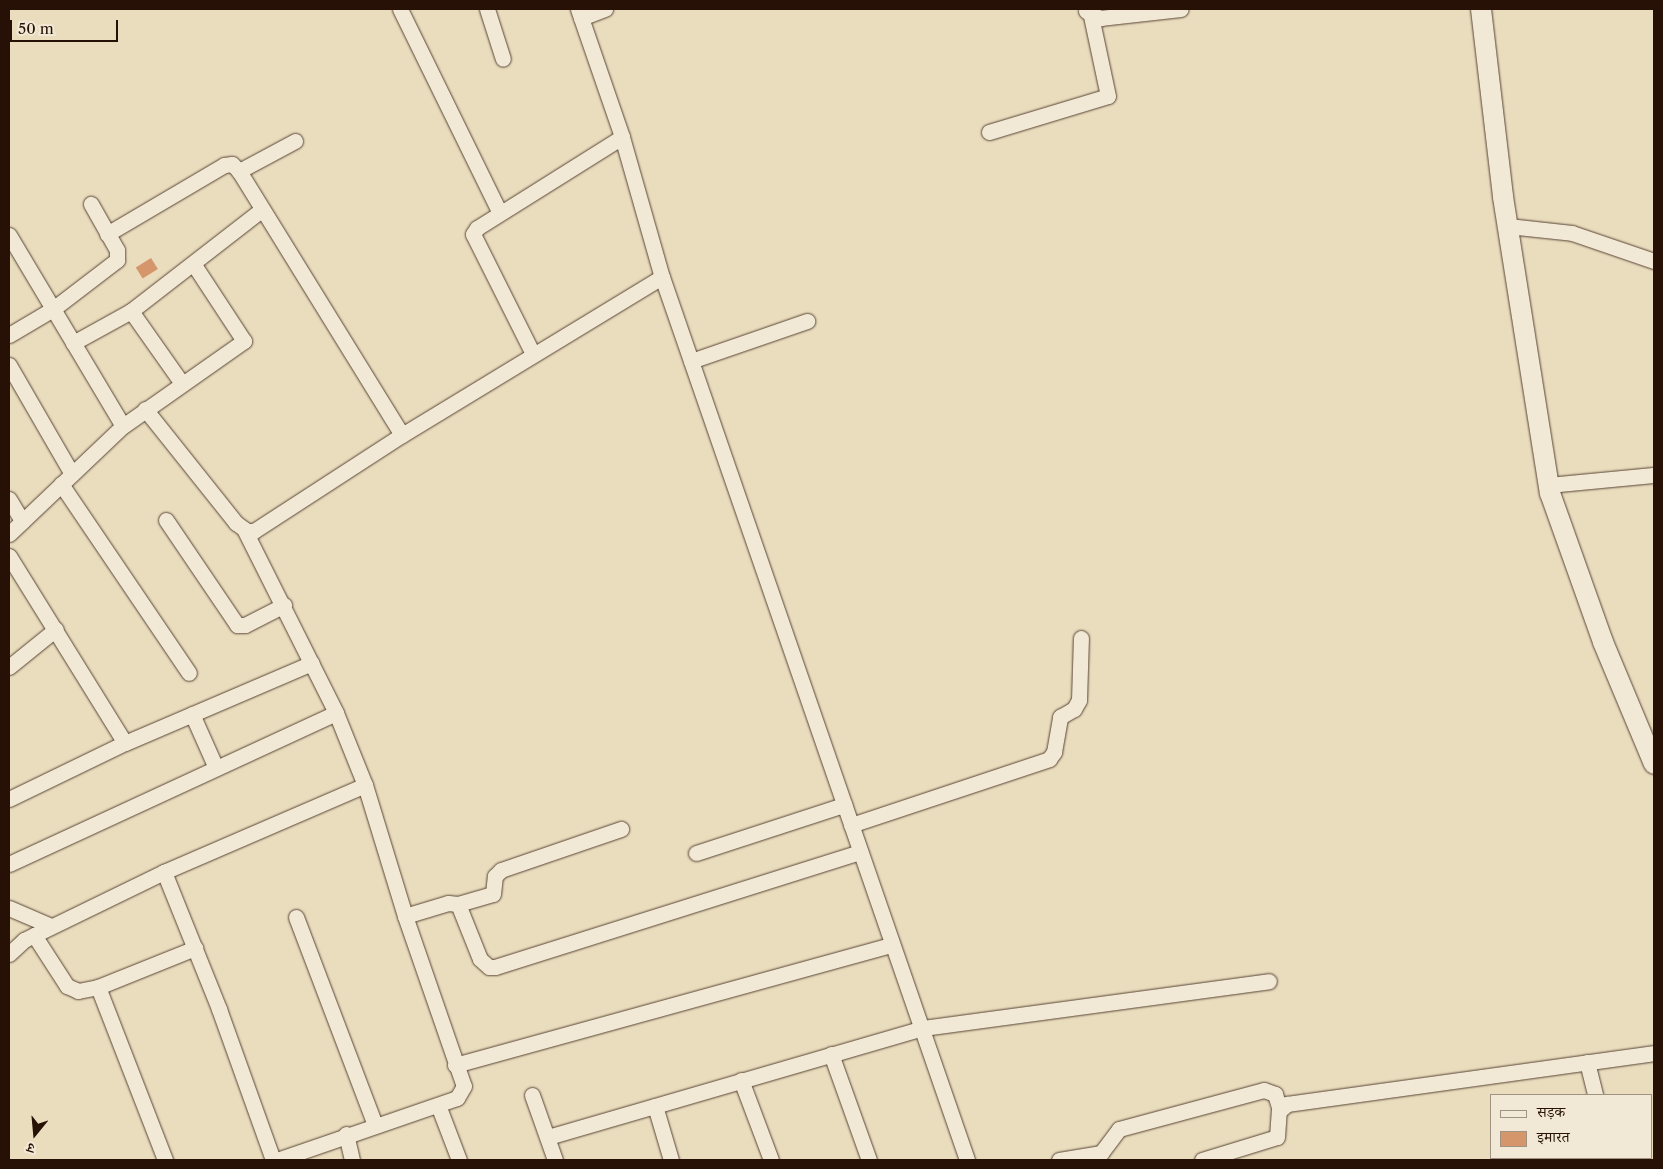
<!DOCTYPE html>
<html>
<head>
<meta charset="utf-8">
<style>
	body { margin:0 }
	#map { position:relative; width:1663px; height:1169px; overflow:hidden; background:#eaddbe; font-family:"Libre Caslon Text","Noto Serif Devanagari",serif }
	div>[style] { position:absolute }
	.building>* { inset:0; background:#d5966c; transform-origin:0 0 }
	.roads { filter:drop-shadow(0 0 1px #584434) drop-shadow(0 0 1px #584434) }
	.street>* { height:15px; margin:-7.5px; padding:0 7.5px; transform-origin:7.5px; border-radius:7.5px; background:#f1e9d5 }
	.secondary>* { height:20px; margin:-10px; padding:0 10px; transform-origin:10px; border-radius:10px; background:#f1e9d5 }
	span { translate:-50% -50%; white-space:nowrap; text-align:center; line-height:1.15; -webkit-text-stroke:4px #f1e9d5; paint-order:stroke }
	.frame { position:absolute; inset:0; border:10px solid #271106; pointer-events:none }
	.legend { position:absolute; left:1490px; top:1094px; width:162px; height:65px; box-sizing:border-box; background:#f1e9d5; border:1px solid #a09382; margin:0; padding:6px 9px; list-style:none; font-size:15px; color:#271106 }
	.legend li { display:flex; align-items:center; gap:10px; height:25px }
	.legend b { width:25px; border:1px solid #a09382 }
	.north { position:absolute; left:10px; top:1109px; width:50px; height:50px; -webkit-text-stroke:4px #f1e9d5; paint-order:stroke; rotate:197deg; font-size:14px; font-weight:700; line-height:20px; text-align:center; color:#271106 }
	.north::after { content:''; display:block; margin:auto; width:18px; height:22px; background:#271106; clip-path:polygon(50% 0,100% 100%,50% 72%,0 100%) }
	.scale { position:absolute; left:10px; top:20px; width:108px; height:22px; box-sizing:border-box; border:2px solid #271106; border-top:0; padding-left:6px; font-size:15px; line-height:18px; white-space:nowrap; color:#271106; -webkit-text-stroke:4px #f1e9d5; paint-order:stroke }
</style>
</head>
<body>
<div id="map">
	<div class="building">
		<i style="left:151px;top:258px;width:13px;height:18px;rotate:58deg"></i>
	</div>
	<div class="roads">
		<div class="street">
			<i style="left:400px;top:9px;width:227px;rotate:63.9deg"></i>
			<i style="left:487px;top:9px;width:52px;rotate:72.3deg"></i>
			<i style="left:578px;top:9px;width:135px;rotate:71deg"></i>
			<i style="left:622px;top:137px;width:146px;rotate:74.1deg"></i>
			<i style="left:662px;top:277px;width:934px;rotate:70.94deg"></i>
			<i style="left:1086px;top:11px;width:16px;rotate:27deg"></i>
			<i style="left:1100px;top:18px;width:81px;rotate:-6.3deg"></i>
			<i style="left:581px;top:18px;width:26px;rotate:-21deg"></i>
			<i style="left:989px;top:132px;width:124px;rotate:-16.8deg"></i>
			<i style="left:1108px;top:96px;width:82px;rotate:-102deg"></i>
			<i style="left:295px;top:141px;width:64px;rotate:151.8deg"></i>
			<i style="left:239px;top:171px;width:310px;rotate:58.3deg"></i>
			<i style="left:1508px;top:226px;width:64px;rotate:6.2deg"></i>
			<i style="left:1572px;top:233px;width:87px;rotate:18.9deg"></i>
			<i style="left:107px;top:234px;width:136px;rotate:-30.5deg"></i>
			<i style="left:224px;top:165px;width:8px;rotate:-7deg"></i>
			<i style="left:232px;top:164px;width:10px;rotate:45deg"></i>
			<i style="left:9px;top:235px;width:222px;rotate:59.2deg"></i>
			<i style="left:9px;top:335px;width:51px;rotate:-30.6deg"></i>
			<i style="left:53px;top:309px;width:81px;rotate:-37.4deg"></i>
			<i style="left:117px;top:260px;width:10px;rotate:-90deg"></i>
			<i style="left:117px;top:250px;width:53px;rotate:-119.5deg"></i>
			<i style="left:73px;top:343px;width:66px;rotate:-28.9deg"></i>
			<i style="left:533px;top:354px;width:134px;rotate:-116.6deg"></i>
			<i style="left:473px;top:234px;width:7px;rotate:-56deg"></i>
			<i style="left:477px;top:228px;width:171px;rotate:-32.1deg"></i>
			<i style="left:691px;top:361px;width:123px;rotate:-19deg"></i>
			<i style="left:9px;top:365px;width:126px;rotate:60deg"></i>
			<i style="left:181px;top:382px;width:87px;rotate:-125.2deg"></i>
			<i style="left:131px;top:311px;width:163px;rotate:-37.8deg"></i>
			<i style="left:145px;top:409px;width:146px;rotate:51.4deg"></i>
			<i style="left:236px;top:523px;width:14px;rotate:36deg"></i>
			<i style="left:247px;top:531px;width:7px"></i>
			<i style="left:254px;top:531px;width:176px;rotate:-33deg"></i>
			<i style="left:402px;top:435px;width:304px;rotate:-31.3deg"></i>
			<i style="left:61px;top:484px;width:228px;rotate:55.9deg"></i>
			<i style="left:1548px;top:485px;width:106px;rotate:-5.4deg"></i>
			<i style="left:9px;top:499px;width:26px;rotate:59deg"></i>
			<i style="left:166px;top:520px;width:127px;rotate:55.9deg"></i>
			<i style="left:237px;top:625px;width:8px"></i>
			<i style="left:245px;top:625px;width:44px;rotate:-27.1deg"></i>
			<i style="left:244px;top:529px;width:206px;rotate:63.4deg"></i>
			<i style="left:336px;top:713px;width:78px;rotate:68.1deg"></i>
			<i style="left:365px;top:785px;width:137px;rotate:73deg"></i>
			<i style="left:405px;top:916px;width:180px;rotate:70.9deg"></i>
			<i style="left:464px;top:1086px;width:14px;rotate:120deg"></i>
			<i style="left:457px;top:1098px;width:190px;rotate:161deg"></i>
			<i style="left:9px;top:534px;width:157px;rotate:-43.5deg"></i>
			<i style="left:123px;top:426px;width:148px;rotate:-35.1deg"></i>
			<i style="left:244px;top:341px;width:91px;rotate:-123.3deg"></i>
			<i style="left:9px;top:556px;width:220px;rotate:58.2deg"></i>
			<i style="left:9px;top:667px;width:60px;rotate:-39deg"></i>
			<i style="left:192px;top:714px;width:59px;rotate:66deg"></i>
			<i style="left:9px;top:799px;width:129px;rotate:-25.8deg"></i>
			<i style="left:125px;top:743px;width:203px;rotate:-23.2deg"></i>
			<i style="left:851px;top:825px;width:209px;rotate:-18.4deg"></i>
			<i style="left:1049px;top:759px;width:9px;rotate:-54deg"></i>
			<i style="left:1054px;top:752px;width:36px;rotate:-80deg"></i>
			<i style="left:1060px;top:717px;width:16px;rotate:-30deg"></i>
			<i style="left:1074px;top:709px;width:10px;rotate:-61deg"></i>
			<i style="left:1079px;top:700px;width:62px;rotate:-88.2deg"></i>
			<i style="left:696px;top:853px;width:156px;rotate:-18deg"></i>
			<i style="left:9px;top:864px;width:360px;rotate:-24.8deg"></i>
			<i style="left:164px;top:872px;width:148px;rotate:68.1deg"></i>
			<i style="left:219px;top:1009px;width:160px;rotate:70.3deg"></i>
			<i style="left:458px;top:904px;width:36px;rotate:-16deg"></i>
			<i style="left:493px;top:894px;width:18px;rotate:-84deg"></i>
			<i style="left:495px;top:876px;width:8px;rotate:-45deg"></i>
			<i style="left:501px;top:870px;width:127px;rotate:-18.9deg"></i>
			<i style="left:9px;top:908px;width:46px;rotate:23.2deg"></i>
			<i style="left:405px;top:916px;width:45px;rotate:-16.8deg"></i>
			<i style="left:448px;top:903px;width:10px;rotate:6deg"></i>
			<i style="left:458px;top:904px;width:59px;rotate:68.2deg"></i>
			<i style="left:480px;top:959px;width:12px;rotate:42deg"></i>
			<i style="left:489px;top:967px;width:6px"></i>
			<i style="left:495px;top:967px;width:383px;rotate:-17.5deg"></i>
			<i style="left:296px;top:917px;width:222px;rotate:69.2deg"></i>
			<i style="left:34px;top:935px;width:61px;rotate:57.1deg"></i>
			<i style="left:67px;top:986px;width:12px;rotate:24deg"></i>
			<i style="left:78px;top:991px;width:20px;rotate:-11deg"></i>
			<i style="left:98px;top:987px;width:105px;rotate:-21.9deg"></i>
			<i style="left:9px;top:954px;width:21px;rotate:-43deg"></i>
			<i style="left:24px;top:940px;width:156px;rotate:-25.9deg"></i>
			<i style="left:164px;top:872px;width:219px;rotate:-23.4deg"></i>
			<i style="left:98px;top:987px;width:186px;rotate:68.8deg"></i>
			<i style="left:831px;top:1054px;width:113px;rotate:70.3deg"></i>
			<i style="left:1587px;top:1062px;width:34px;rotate:76deg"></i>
			<i style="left:455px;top:1065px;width:451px;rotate:-15.4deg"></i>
			<i style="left:741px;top:1080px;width:85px;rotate:69.4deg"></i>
			<i style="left:532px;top:1095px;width:69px;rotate:70.5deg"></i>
			<i style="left:438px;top:1105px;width:59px;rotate:69.1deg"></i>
			<i style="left:655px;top:1106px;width:56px;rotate:73.5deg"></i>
			<i style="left:346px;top:1134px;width:27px;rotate:77deg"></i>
			<i style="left:548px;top:1137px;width:391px;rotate:-16.2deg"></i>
			<i style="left:923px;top:1028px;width:349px;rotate:-7.7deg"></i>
			<i style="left:1610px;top:1158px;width:2px;rotate:63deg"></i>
			<i style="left:1059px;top:1160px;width:43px;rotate:-9.5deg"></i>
			<i style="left:1101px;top:1153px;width:30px;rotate:-53deg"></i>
			<i style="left:1119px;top:1129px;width:150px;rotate:-15.1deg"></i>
			<i style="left:1264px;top:1090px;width:12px;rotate:20deg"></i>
			<i style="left:1275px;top:1094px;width:17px;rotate:73deg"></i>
			<i style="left:1202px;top:1160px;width:78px;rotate:-17deg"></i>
			<i style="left:1277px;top:1137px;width:26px;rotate:-86deg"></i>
			<i style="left:1279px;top:1111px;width:11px;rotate:-41deg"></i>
			<i style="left:1287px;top:1104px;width:371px;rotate:-7.9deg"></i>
		</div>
		<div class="secondary">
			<i style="left:1481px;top:9px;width:189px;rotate:83.3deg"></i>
			<i style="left:1503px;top:197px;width:300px;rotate:81deg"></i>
			<i style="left:1550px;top:493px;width:158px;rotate:70.4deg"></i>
			<i style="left:1603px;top:642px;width:132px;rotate:67.3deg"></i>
		</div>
	</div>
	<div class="frame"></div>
	<ul class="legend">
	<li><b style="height:6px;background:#f1e9d5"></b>सड़क</li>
	<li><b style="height:14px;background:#d5966c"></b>इमारत</li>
	</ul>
	<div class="north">उ</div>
	<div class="scale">50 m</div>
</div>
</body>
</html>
